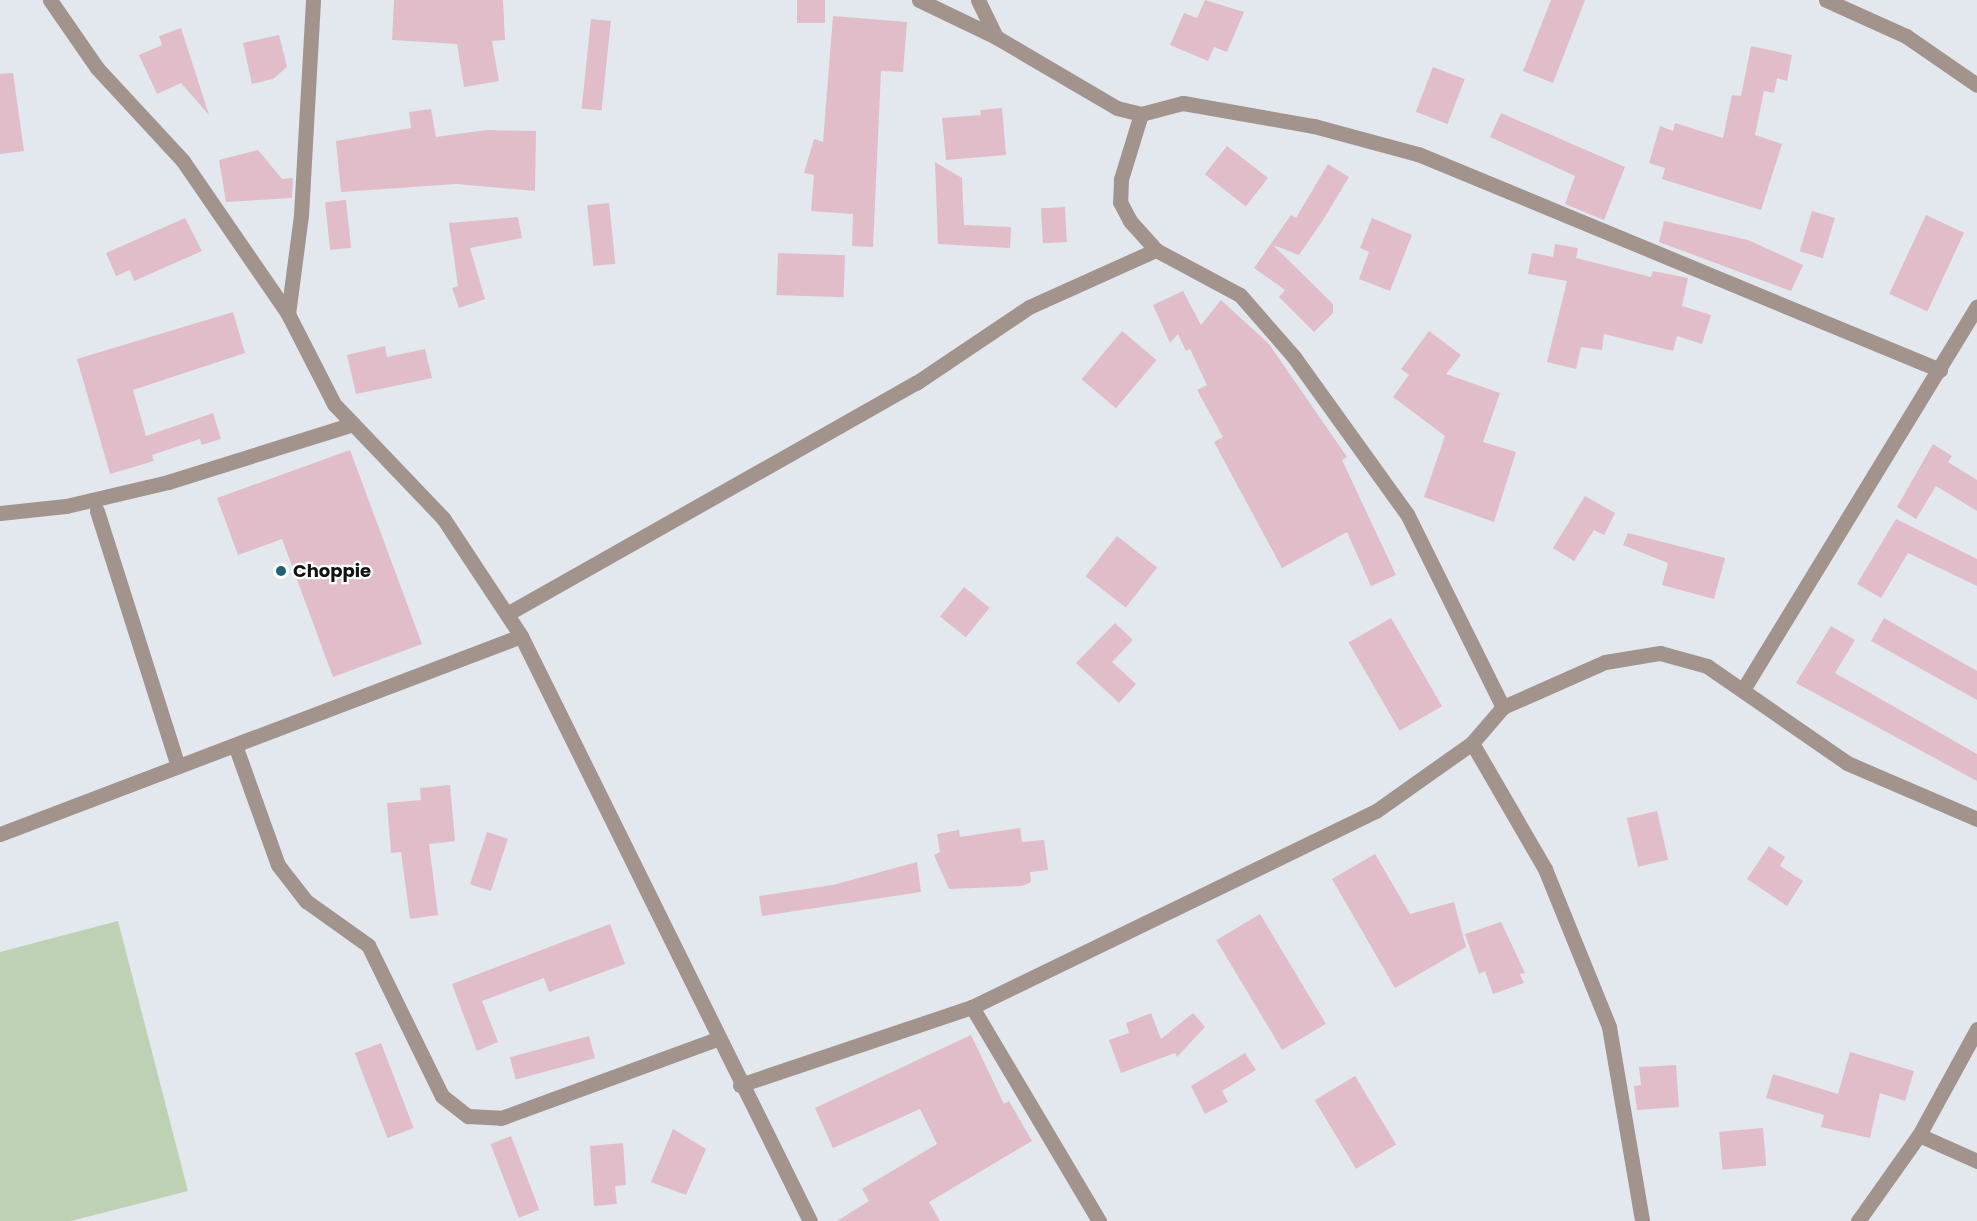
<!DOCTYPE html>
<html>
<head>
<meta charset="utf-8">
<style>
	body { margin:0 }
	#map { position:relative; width:1977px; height:1221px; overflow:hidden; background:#e2e8ed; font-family:Poppins,sans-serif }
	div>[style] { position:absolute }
	.green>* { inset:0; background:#bed1b5 }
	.building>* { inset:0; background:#e1bdca; transform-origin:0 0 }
	.minor>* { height:15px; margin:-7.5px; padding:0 7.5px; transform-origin:7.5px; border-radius:7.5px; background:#a2938d }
	.tertiary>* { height:15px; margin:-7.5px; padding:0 7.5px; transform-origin:7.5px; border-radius:7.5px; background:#a2938d }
	.dots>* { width:16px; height:16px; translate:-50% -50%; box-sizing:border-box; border:3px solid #fff; border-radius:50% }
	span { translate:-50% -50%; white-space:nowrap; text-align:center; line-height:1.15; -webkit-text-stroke:4.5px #fff; paint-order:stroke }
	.poi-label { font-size:18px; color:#111314; font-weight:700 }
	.left { translate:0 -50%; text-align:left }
</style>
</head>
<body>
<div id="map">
	<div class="green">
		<i style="clip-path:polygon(118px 921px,188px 1191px,71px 1221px,0 1221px,0 952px)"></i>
	</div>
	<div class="building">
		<i style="clip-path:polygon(394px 0,503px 0,505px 40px,492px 41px,499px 81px,464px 87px,457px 44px,392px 40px)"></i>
		<i style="left:797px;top:0;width:28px;height:23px"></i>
		<i style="clip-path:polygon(1205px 0,1244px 12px,1227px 52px,1214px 47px,1208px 61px,1170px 45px,1184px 13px,1197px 18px)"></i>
		<i style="clip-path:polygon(1551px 0,1585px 0,1553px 83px,1523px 71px)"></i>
		<i style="clip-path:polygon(833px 16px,907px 22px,903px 72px,881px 71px,873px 247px,852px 246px,853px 214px,811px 211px,814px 175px,804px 173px,814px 139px,823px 142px)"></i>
		<i style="left:591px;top:19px;width:20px;height:90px;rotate:6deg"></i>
		<i style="clip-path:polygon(181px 28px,209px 115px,181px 83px,157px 94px,139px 55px,162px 45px,159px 36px)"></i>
		<i style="clip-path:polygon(279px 35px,287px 67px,273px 79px,252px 84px,243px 43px)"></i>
		<i style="clip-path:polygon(1751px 46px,1792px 55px,1787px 81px,1777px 78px,1774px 93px,1764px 91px,1755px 135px,1782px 144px,1761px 210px,1662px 179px,1665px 168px,1649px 163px,1660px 126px,1673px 131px,1675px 123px,1723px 138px,1732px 95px,1741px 96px)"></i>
		<i style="left:1433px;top:67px;width:34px;height:48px;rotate:21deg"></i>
		<i style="clip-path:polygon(13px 73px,24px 151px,0 154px,0 74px)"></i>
		<i style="clip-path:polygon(1002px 108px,1006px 155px,946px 160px,942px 118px,981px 115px,980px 110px)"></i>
		<i style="clip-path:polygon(431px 109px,436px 137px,486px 130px,536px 131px,535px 191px,456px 184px,341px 192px,336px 141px,411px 128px,409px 112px)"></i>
		<i style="clip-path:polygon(1501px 113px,1625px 167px,1604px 220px,1565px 204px,1575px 176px,1490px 137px)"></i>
		<i style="left:1227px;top:146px;width:52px;height:36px;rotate:38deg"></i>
		<i style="clip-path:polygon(258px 150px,282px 179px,293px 178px,292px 198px,226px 202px,219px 160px)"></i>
		<i style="clip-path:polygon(935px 162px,962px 178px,964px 225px,1011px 227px,1010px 248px,938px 244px)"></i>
		<i style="clip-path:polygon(1328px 164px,1349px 177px,1323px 220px,1299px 255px,1273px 245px,1333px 304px,1333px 313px,1314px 332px,1279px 297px,1285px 290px,1254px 268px,1291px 215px,1296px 218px)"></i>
		<i style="left:346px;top:200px;width:48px;height:21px;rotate:84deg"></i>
		<i style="left:609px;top:203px;width:61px;height:22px;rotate:84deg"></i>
		<i style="left:1065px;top:207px;width:35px;height:24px;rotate:87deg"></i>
		<i style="left:1812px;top:211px;width:24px;height:42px;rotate:17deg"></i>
		<i style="left:1926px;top:215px;width:42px;height:87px;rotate:25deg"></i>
		<i style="clip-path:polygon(518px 217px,522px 238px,470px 248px,485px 299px,459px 308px,452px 288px,458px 286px,449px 223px)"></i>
		<i style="clip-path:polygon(185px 218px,202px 251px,134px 281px,130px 270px,116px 276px,106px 253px)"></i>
		<i style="clip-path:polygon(1372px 218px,1412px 235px,1390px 291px,1359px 279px,1369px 252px,1360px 248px)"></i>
		<i style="clip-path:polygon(1664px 221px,1748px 240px,1803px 265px,1791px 291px,1659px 242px)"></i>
		<i style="clip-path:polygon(1555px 244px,1578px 248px,1576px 258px,1651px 277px,1653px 271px,1688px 278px,1682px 306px,1711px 315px,1702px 344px,1677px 336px,1673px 351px,1604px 334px,1602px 350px,1581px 347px,1576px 369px,1547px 362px,1567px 281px,1528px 274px,1532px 253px,1553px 257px)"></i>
		<i style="left:778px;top:253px;width:67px;height:42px;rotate:2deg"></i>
		<i style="clip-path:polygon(1183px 291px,1201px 325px,1221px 300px,1269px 344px,1347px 457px,1342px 460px,1396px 575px,1371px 586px,1347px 532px,1282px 568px,1214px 442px,1223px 437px,1197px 390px,1207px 385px,1190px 349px,1186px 351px,1178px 334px,1170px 343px,1153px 305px)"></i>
		<i style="clip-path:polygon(233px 312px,245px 353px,133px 390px,146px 436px,213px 413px,221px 439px,202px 445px,200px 439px,152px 455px,154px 461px,110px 474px,77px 359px)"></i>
		<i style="left:1122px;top:331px;width:45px;height:63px;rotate:40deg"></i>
		<i style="clip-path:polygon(1429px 331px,1461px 355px,1446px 374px,1500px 393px,1483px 442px,1516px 452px,1494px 522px,1424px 497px,1445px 436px,1393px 397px,1409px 375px,1401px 369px)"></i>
		<i style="clip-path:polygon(385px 346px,387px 357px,425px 349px,432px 378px,356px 394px,347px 355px)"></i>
		<i style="clip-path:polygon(1933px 444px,1952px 456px,1948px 462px,1977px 480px,1977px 511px,1936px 486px,1916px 519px,1897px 507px)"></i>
		<i style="clip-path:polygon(350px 450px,422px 644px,333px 677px,282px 539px,238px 555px,217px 498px)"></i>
		<i style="clip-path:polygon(1585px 496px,1615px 513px,1604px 535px,1594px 530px,1574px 561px,1553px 548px)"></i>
		<i style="clip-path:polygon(1896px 519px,1977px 559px,1977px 586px,1908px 553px,1881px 598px,1857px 584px)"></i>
		<i style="clip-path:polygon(1628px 533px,1725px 558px,1714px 599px,1662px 585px,1668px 563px,1623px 545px)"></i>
		<i style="left:1117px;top:536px;width:51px;height:51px;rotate:38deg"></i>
		<i style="left:964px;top:587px;width:33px;height:38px;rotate:39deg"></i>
		<i style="left:1391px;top:618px;width:102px;height:49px;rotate:60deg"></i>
		<i style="clip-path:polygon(1884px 618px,1977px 671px,1977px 700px,1871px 641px)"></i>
		<i style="clip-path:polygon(1115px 623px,1133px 640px,1112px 662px,1136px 684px,1119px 703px,1076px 663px)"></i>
		<i style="clip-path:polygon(1831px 626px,1855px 640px,1835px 673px,1977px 754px,1977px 781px,1796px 683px)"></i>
		<i style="clip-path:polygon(450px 785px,455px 841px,429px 844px,438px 915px,410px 919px,401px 852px,391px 853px,387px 803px,421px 800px,420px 788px)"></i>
		<i style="left:1657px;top:811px;width:50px;height:31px;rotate:77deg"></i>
		<i style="clip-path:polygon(1020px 828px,1022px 842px,1044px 840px,1048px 870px,1030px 872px,1031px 882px,1022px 886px,949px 889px,934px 855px,940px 852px,937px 834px,959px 830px,960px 837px)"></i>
		<i style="left:487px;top:832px;width:22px;height:55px;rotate:18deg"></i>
		<i style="clip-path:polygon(1769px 846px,1785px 857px,1780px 866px,1803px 881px,1787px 906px,1747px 879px)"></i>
		<i style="clip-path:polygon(1375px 854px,1410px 914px,1454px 902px,1466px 947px,1395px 988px,1332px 879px)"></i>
		<i style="clip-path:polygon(917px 862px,921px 892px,762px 916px,759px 896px,833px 885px)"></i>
		<i style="left:1260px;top:914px;width:128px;height:51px;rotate:59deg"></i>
		<i style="clip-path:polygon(1501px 922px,1525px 973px,1520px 974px,1524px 983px,1493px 994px,1485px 971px,1479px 974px,1465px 934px)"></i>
		<i style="clip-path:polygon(610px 924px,625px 964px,549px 992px,544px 978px,482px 1001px,498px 1042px,477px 1051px,452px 984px)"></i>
		<i style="clip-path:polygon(1151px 1013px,1161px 1039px,1193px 1013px,1205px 1027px,1177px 1057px,1175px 1053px,1121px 1073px,1109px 1040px,1129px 1033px,1126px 1023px)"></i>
		<i style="clip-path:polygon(971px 1035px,1004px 1104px,1009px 1101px,1032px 1141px,929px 1202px,940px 1221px,837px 1221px,869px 1201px,862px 1189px,937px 1144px,920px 1109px,833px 1148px,815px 1108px)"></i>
		<i style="left:589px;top:1036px;width:23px;height:82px;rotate:75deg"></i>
		<i style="left:381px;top:1043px;width:91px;height:28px;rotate:69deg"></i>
		<i style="clip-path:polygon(1850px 1052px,1914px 1071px,1905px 1101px,1880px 1093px,1870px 1138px,1821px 1127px,1824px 1115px,1766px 1098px,1773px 1074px,1838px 1094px)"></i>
		<i style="clip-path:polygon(1245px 1053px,1256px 1070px,1222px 1091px,1228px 1102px,1205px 1114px,1191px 1086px)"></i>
		<i style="clip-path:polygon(1676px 1065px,1679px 1107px,1637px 1110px,1634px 1086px,1641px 1085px,1639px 1067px)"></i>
		<i style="left:1355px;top:1076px;width:80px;height:47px;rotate:59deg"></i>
		<i style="left:1763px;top:1128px;width:38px;height:44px;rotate:85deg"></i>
		<i style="clip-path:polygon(673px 1129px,706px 1149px,686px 1195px,651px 1182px)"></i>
		<i style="left:511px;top:1136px;width:79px;height:22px;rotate:69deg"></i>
		<i style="clip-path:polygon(623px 1143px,626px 1185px,615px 1186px,617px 1204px,594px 1206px,590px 1146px)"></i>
	</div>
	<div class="minor">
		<i style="left:50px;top:0;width:83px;rotate:55.3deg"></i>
		<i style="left:97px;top:68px;width:127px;rotate:47.2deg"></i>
		<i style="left:183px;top:161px;width:186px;rotate:55.5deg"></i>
		<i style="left:288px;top:314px;width:101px;rotate:62.9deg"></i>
		<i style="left:334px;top:404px;width:158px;rotate:46.3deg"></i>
		<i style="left:443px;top:518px;width:141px;rotate:56.5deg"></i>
		<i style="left:521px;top:636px;width:652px;rotate:63.71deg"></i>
		<i style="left:919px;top:0;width:85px;rotate:25.7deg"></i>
		<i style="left:996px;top:37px;width:140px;rotate:30.4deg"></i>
		<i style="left:1117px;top:108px;width:25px;rotate:14deg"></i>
		<i style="left:1141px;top:114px;width:43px;rotate:-14.7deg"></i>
		<i style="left:1183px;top:103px;width:133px;rotate:10deg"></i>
		<i style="left:1314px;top:126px;width:108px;rotate:15.1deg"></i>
		<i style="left:1418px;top:154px;width:565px;rotate:22.48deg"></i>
		<i style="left:978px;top:0;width:41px;rotate:64.1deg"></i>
		<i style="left:1141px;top:114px;width:68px;rotate:107.1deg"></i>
		<i style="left:1121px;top:179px;width:23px;rotate:92deg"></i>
		<i style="left:1120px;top:202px;width:21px;rotate:62deg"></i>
		<i style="left:1130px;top:221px;width:39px;rotate:48deg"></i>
		<i style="left:1156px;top:250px;width:95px;rotate:28.2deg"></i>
		<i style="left:1240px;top:295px;width:82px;rotate:48.9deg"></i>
		<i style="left:1294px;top:357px;width:193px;rotate:54.3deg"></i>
		<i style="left:1407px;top:514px;width:216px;rotate:63.6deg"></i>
		<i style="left:288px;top:314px;width:100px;rotate:-82.5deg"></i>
		<i style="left:301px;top:215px;width:215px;rotate:-86.8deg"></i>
		<i style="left:97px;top:511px;width:268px;rotate:72.4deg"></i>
		<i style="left:0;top:513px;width:66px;rotate:-6.1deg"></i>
		<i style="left:66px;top:506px;width:105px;rotate:-13.2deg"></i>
		<i style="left:168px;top:482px;width:194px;rotate:-17.4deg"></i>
		<i style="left:507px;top:614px;width:470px;rotate:-29.5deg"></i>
		<i style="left:916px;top:383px;width:136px;rotate:-33.9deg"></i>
		<i style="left:1029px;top:307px;width:139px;rotate:-24.2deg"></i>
		<i style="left:1744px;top:688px;width:447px;rotate:-58.6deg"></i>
		<i style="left:1472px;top:743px;width:146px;rotate:59.9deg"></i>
		<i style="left:1545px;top:869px;width:170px;rotate:67.9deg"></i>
		<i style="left:1609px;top:1027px;width:197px;rotate:80.3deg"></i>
		<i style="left:235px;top:745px;width:127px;rotate:70.3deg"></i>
		<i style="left:278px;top:865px;width:46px;rotate:52.1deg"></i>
		<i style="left:306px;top:901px;width:76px;rotate:35.4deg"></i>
		<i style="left:368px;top:945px;width:168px;rotate:63.9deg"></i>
		<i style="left:442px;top:1096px;width:33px;rotate:38deg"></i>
		<i style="left:468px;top:1116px;width:33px;rotate:3deg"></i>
		<i style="left:501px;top:1118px;width:230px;rotate:-20.1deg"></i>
		<i style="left:0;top:834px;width:557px;rotate:-20.81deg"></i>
		<i style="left:972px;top:1007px;width:249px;rotate:59.3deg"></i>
		<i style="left:740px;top:1085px;width:245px;rotate:-18.6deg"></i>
		<i style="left:972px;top:1007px;width:449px;rotate:-25.9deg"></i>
		<i style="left:1376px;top:811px;width:118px;rotate:-35.3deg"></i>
		<i style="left:1472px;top:743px;width:48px;rotate:-49.3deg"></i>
		<i style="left:1503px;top:707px;width:111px;rotate:-23.8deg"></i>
		<i style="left:1605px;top:662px;width:56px;rotate:-9.3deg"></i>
		<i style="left:1660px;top:653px;width:49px;rotate:15.5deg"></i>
		<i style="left:1707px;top:666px;width:170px;rotate:34.7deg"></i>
		<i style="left:1847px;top:763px;width:142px;rotate:23.3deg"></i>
		<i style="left:1919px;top:1135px;width:64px;rotate:24.1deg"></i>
		<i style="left:1858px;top:1221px;width:105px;rotate:-54.7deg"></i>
		<i style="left:1919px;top:1135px;width:121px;rotate:-61.3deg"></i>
	</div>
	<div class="tertiary">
		<i style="left:1826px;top:0;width:88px;rotate:24.2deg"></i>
		<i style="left:1906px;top:36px;width:86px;rotate:34.6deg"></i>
	</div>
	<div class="dots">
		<i style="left:281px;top:571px;background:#1e6174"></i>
	</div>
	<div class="poi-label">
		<span class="left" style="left:293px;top:571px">Choppie</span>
	</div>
</div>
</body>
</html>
